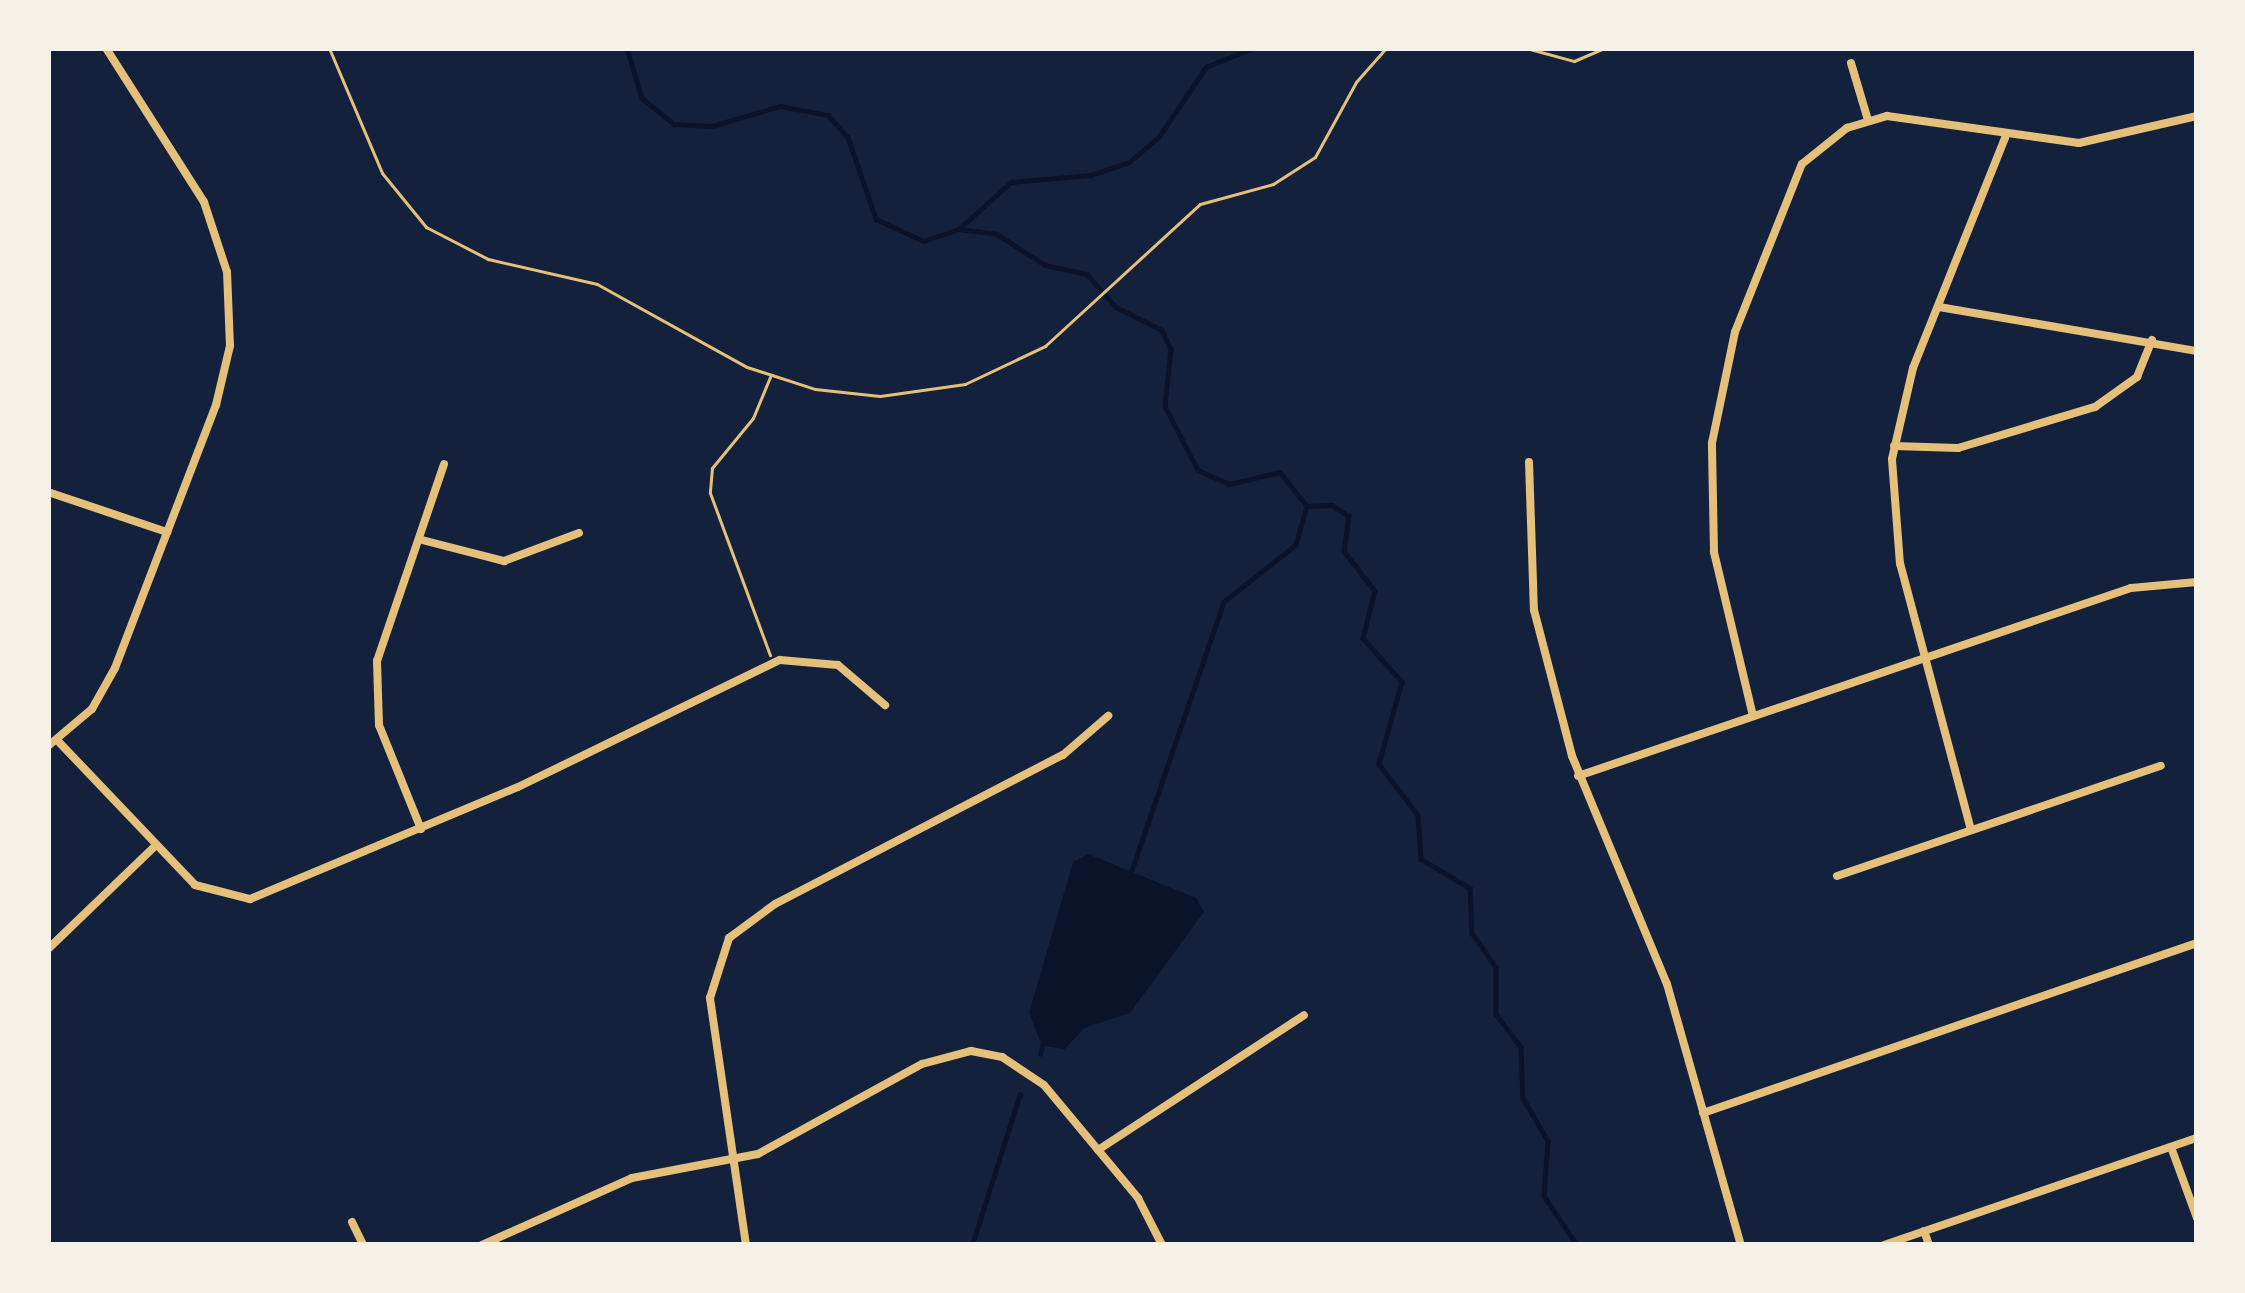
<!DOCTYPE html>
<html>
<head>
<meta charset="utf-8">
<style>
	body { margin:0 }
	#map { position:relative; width:2245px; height:1293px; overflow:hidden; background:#14213d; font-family:Karla,sans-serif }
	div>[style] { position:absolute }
	.water>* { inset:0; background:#0b132b }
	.stream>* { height:4.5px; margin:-2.25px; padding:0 2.25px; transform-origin:2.25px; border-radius:2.25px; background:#0b132b }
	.path>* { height:3px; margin:-1.5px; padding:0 1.5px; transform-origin:1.5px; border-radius:1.5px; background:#e5c07b }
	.minor>* { height:8px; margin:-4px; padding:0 4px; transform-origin:4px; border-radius:4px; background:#e5c07b }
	span { translate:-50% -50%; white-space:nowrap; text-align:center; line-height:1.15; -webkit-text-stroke:9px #f6f1e7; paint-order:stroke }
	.frame { position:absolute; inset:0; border:51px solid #f6f1e7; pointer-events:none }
</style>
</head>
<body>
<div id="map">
	<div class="water">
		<i style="clip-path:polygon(1088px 854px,1196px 898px,1204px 912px,1130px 1013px,1084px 1028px,1065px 1049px,1042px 1046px,1029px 1013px,1073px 862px)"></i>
	</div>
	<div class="stream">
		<i style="left:627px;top:48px;width:52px;rotate:73.3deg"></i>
		<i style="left:642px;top:98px;width:41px;rotate:39.1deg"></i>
		<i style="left:674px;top:124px;width:38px;rotate:3deg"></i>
		<i style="left:712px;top:126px;width:71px;rotate:-16.4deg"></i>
		<i style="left:780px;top:106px;width:49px;rotate:10.6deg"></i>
		<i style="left:828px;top:115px;width:30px;rotate:48deg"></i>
		<i style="left:848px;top:137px;width:87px;rotate:71.1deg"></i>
		<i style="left:876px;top:219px;width:53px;rotate:24.6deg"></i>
		<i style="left:924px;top:241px;width:37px;rotate:-19deg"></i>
		<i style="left:959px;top:229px;width:70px;rotate:-42.1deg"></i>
		<i style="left:1011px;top:182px;width:80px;rotate:-5deg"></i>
		<i style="left:1091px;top:175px;width:40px;rotate:-18.9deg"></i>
		<i style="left:1129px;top:162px;width:38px;rotate:-40deg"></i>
		<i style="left:1158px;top:138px;width:86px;rotate:-55.9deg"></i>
		<i style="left:1206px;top:67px;width:51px;rotate:-22deg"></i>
		<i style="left:959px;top:229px;width:38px;rotate:7deg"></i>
		<i style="left:997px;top:234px;width:57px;rotate:32.9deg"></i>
		<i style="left:1045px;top:265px;width:43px;rotate:12.1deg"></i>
		<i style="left:1087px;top:274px;width:44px;rotate:48.7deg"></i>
		<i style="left:1116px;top:307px;width:51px;rotate:26.6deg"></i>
		<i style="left:1162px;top:330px;width:21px;rotate:65deg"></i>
		<i style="left:1171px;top:349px;width:57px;rotate:96deg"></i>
		<i style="left:1165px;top:406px;width:72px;rotate:62.7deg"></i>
		<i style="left:1198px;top:470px;width:34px;rotate:24deg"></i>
		<i style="left:1229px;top:484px;width:52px;rotate:-13.2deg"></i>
		<i style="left:1280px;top:472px;width:43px;rotate:51.5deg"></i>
		<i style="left:1307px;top:506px;width:41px;rotate:105.8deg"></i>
		<i style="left:1296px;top:545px;width:92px;rotate:141.6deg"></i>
		<i style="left:1224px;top:602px;width:287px;rotate:108.9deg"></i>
		<i style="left:1307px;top:506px;width:25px;rotate:-2deg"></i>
		<i style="left:1332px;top:505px;width:20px;rotate:33deg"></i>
		<i style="left:1349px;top:516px;width:35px;rotate:98deg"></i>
		<i style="left:1344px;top:551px;width:51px;rotate:52.2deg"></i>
		<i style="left:1375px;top:591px;width:49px;rotate:104.3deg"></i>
		<i style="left:1363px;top:638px;width:59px;rotate:48.4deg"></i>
		<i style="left:1402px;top:682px;width:85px;rotate:105.7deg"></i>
		<i style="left:1379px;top:764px;width:64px;rotate:52.6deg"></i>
		<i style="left:1418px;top:815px;width:44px;rotate:86.1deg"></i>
		<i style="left:1421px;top:859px;width:57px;rotate:30.6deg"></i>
		<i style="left:1470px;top:888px;width:45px;rotate:87.5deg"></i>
		<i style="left:1472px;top:933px;width:42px;rotate:54.8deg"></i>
		<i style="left:1496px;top:967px;width:47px;rotate:90deg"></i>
		<i style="left:1496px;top:1014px;width:41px;rotate:52.9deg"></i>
		<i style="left:1521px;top:1047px;width:51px;rotate:87.8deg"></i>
		<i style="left:1523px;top:1098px;width:50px;rotate:59.8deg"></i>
		<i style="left:1548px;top:1141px;width:55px;rotate:94.2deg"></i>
		<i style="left:1544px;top:1196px;width:59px;rotate:56deg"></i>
		<i style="left:1040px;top:1054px;width:8px;rotate:-76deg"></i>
		<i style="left:972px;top:1245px;width:158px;rotate:-72.4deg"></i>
	</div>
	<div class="path">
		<i style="left:329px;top:48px;width:136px;rotate:67deg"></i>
		<i style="left:382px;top:173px;width:70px;rotate:50.8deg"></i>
		<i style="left:426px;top:227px;width:70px;rotate:27.3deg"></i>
		<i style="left:488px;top:259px;width:112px;rotate:12.9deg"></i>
		<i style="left:597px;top:284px;width:171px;rotate:29deg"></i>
		<i style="left:747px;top:367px;width:71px;rotate:17.9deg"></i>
		<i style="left:815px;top:389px;width:65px;rotate:6.1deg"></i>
		<i style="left:880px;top:396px;width:86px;rotate:-8deg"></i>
		<i style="left:965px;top:384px;width:89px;rotate:-25.4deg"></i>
		<i style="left:1045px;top:346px;width:210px;rotate:-42.5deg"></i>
		<i style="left:1200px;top:204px;width:76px;rotate:-15.3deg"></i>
		<i style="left:1273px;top:184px;width:50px;rotate:-32.7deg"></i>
		<i style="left:1315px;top:157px;width:85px;rotate:-61.3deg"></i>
		<i style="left:1356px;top:82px;width:45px;rotate:-48.6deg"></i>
		<i style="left:1526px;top:48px;width:50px;rotate:15.2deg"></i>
		<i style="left:1574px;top:61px;width:34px;rotate:-23deg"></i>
		<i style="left:770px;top:377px;width:44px;rotate:112.5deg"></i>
		<i style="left:753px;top:418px;width:65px;rotate:129.4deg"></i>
		<i style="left:712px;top:468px;width:25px;rotate:95deg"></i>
		<i style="left:710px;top:493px;width:173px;rotate:69.7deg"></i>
	</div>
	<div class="minor">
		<i style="left:1851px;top:63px;width:59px;rotate:73.4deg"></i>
		<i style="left:1939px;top:307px;width:262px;rotate:9.7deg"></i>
		<i style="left:1894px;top:446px;width:64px;rotate:1.8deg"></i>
		<i style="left:1958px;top:448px;width:143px;rotate:-16.7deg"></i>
		<i style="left:2095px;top:407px;width:52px;rotate:-35.5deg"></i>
		<i style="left:2137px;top:377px;width:40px;rotate:-68deg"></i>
		<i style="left:1529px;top:462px;width:148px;rotate:88.1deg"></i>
		<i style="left:1534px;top:610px;width:151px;rotate:75.4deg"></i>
		<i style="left:1572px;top:756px;width:247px;rotate:67.4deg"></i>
		<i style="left:1667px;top:984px;width:271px;rotate:74.2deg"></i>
		<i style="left:48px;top:492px;width:126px;rotate:18.6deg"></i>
		<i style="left:422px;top:540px;width:85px;rotate:14.4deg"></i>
		<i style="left:504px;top:561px;width:80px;rotate:-20.5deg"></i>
		<i style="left:1753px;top:716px;width:169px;rotate:-103.4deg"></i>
		<i style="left:1714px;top:552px;width:109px;rotate:-91.1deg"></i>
		<i style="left:1712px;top:443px;width:113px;rotate:-78.3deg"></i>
		<i style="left:1735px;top:332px;width:181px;rotate:-68.3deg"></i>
		<i style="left:1802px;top:164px;width:58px;rotate:-38.7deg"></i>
		<i style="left:1847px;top:128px;width:42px;rotate:-16.7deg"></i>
		<i style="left:1887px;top:116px;width:194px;rotate:8deg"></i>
		<i style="left:2079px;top:143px;width:121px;rotate:-12.9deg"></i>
		<i style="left:57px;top:740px;width:200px;rotate:46.4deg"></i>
		<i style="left:195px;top:885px;width:57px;rotate:14.3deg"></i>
		<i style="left:250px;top:899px;width:290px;rotate:-22.7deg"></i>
		<i style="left:518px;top:787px;width:291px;rotate:-25.9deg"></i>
		<i style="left:780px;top:660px;width:58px;rotate:4.9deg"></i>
		<i style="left:838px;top:665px;width:62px;rotate:40.4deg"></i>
		<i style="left:48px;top:746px;width:57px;rotate:-40.1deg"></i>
		<i style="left:92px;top:709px;width:47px;rotate:-60.7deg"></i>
		<i style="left:115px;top:668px;width:282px;rotate:-69deg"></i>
		<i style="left:216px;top:405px;width:61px;rotate:-76.7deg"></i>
		<i style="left:230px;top:346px;width:74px;rotate:-92.3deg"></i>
		<i style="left:227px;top:272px;width:74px;rotate:-108.2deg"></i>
		<i style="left:204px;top:202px;width:183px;rotate:-122.5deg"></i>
		<i style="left:1578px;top:776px;width:584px;rotate:-18.78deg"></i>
		<i style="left:2131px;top:588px;width:66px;rotate:-5.2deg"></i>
		<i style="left:421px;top:829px;width:112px;rotate:-112deg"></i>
		<i style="left:379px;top:725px;width:64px;rotate:-91.8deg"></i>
		<i style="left:377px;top:661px;width:208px;rotate:-71.2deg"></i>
		<i style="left:1971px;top:830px;width:275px;rotate:-104.9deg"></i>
		<i style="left:1900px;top:564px;width:105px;rotate:-94.4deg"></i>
		<i style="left:1892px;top:459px;width:93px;rotate:-77deg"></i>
		<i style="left:1913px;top:368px;width:248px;rotate:-68.2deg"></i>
		<i style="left:1837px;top:876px;width:342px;rotate:-18.8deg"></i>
		<i style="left:48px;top:949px;width:147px;rotate:-43.9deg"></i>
		<i style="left:1703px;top:1113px;width:522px;rotate:-18.99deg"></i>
		<i style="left:2171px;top:1147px;width:76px;rotate:69.9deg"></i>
		<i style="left:1098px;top:1150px;width:246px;rotate:-33.2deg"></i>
		<i style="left:352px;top:1222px;width:25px;rotate:64deg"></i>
		<i style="left:1924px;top:1231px;width:15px;rotate:70deg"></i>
		<i style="left:482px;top:1245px;width:164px;rotate:-24.1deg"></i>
		<i style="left:632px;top:1178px;width:128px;rotate:-10.8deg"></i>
		<i style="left:758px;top:1154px;width:187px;rotate:-28.8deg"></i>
		<i style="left:922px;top:1064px;width:51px;rotate:-14.9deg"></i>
		<i style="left:971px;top:1051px;width:32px;rotate:11deg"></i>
		<i style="left:1002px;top:1057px;width:50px;rotate:33.7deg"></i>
		<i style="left:1044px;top:1085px;width:147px;rotate:50.2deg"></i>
		<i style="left:1138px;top:1198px;width:53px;rotate:62.9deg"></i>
		<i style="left:746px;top:1245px;width:250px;rotate:-98.3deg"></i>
		<i style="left:710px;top:998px;width:63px;rotate:-72.4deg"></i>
		<i style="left:729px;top:938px;width:57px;rotate:-36.5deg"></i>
		<i style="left:775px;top:904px;width:324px;rotate:-27.4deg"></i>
		<i style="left:1063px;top:755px;width:60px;rotate:-40.9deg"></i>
		<i style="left:1884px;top:1245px;width:331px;rotate:-18.9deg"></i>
	</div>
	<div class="frame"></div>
</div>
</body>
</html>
